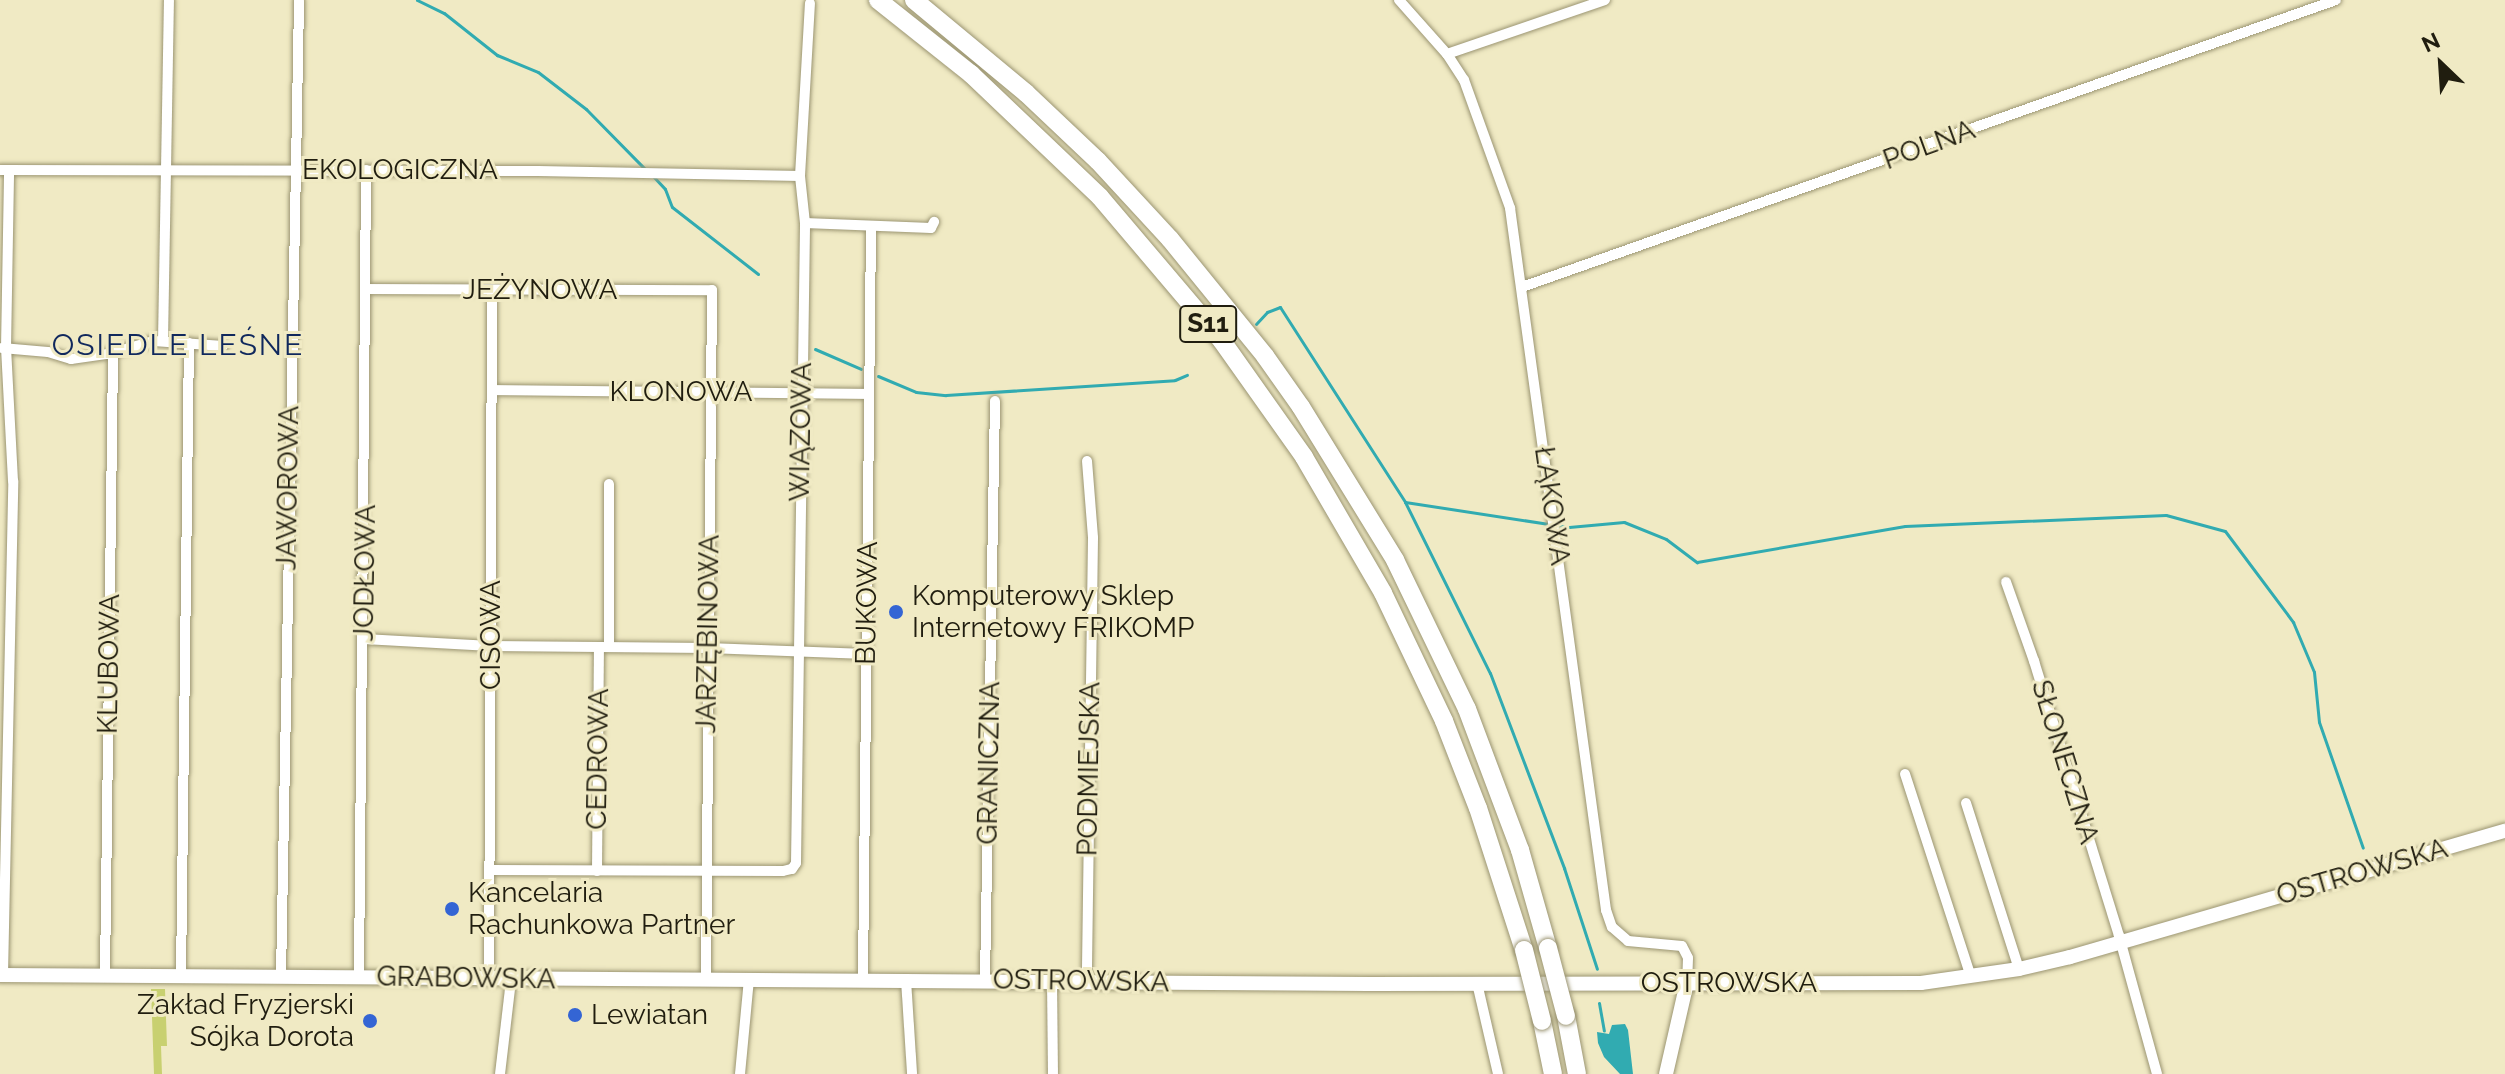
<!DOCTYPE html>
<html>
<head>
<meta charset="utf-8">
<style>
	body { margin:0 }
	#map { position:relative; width:2505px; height:1074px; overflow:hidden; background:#f0eac4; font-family:Raleway,sans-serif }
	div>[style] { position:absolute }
	.green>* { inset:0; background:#c8d070 }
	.water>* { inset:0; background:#31abb1 }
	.stream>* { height:3px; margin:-1.5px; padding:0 1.5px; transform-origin:1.5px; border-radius:1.5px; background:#31abb1 }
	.roads { filter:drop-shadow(0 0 2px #9b9572) drop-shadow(0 0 2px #9b9572) }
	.street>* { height:10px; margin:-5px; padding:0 5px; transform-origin:5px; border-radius:5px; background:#fff }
	.secondary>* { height:14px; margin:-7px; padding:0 7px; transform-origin:7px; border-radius:7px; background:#fff }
	.highway>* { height:18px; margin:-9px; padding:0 9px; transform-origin:9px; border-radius:9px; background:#fff }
	.bridges { filter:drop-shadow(0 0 2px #9b9572) drop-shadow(0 0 2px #9b9572) }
	.highway-bridge>* { height:18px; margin:-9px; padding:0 9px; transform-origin:9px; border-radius:9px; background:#fff }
	.dots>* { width:22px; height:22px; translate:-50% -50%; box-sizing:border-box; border:4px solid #f0eac4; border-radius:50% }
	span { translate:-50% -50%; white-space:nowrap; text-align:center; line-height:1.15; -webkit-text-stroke:6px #f0eac4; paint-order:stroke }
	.shield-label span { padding:2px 6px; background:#f0eac4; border:2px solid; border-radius:6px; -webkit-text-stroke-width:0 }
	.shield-label { font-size:26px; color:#201d0f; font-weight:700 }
	.street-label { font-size:28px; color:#201d0f }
	.poi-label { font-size:28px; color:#201d0f }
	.left { translate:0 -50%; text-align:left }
	.right { translate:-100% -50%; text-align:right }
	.neighbourhood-label { font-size:30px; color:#10285d; letter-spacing:2px }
	.north { position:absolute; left:2401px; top:24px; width:80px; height:80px; -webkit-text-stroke:6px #f0eac4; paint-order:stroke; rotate:335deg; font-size:22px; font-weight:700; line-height:32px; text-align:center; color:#201d0f }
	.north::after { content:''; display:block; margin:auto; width:28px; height:36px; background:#201d0f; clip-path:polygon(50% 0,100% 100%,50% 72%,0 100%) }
</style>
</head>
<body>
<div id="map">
	<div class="green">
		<i style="clip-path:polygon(151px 989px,165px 989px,167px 1046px,161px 1046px,162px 1074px,154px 1074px)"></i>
	</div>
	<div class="water">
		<i style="clip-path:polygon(1625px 1024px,1628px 1030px,1633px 1074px,1620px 1074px,1604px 1057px,1598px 1043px,1597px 1032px,1609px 1034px,1612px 1025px)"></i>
	</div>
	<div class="stream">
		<i style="left:417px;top:0;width:30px;rotate:26deg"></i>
		<i style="left:444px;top:13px;width:68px;rotate:38.4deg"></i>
		<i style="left:497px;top:55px;width:44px;rotate:22.5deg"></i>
		<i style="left:538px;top:72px;width:61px;rotate:37.6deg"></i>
		<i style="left:586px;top:109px;width:86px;rotate:45.5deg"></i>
		<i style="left:652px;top:175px;width:19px;rotate:47deg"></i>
		<i style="left:665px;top:189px;width:19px;rotate:69deg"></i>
		<i style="left:672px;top:207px;width:109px;rotate:37.9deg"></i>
		<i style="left:1256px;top:324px;width:16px;rotate:-47deg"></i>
		<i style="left:1267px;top:312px;width:14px;rotate:-21deg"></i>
		<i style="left:1280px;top:307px;width:232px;rotate:57.3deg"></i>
		<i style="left:1405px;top:502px;width:191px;rotate:63.6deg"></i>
		<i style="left:1490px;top:673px;width:209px;rotate:69.2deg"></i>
		<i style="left:1564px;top:868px;width:106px;rotate:71.9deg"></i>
		<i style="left:815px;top:349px;width:50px;rotate:23.5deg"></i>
		<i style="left:878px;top:376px;width:41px;rotate:22.8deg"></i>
		<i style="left:916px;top:392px;width:30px;rotate:6deg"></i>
		<i style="left:946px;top:395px;width:229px;rotate:-3.7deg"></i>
		<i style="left:1175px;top:380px;width:13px;rotate:-23deg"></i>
		<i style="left:1405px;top:502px;width:166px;rotate:8.7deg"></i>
		<i style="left:1569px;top:527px;width:55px;rotate:-5.2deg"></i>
		<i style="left:1624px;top:522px;width:45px;rotate:22deg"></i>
		<i style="left:1666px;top:539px;width:39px;rotate:37deg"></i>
		<i style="left:1697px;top:562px;width:211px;rotate:-9.8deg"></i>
		<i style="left:1905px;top:526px;width:261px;rotate:-2.4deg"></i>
		<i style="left:2166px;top:515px;width:61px;rotate:15.2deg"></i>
		<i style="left:2225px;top:531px;width:114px;rotate:53.2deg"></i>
		<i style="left:2293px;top:622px;width:54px;rotate:67.2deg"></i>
		<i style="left:2314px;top:672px;width:50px;rotate:84.3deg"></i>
		<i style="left:2319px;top:722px;width:133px;rotate:70.8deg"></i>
		<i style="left:1599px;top:1003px;width:28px;rotate:80deg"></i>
	</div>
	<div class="roads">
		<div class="street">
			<i style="left:1399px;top:0;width:72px;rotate:48.4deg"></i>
			<i style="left:1447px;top:54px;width:31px;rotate:57deg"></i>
			<i style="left:1464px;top:80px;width:136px;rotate:70.2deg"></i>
			<i style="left:1510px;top:208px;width:709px;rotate:82.21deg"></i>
			<i style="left:1606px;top:910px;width:18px;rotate:71deg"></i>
			<i style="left:1612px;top:927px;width:21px;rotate:41deg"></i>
			<i style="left:1628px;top:941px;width:54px;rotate:5.3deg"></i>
			<i style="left:1682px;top:946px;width:13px;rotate:63deg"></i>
			<i style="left:1688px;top:958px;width:24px;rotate:92deg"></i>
			<i style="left:1447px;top:54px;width:167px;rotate:-18.9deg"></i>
			<i style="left:0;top:170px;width:538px;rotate:0.11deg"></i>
			<i style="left:538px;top:171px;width:262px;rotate:1.1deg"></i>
			<i style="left:805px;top:223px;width:126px;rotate:2.3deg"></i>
			<i style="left:931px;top:228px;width:7px;rotate:-63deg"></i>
			<i style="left:1522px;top:287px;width:863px;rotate:-19.42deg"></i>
			<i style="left:367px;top:289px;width:345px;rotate:0.2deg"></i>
			<i style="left:712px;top:290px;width:689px;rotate:90.5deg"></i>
			<i style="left:163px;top:341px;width:341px;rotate:-89deg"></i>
			<i style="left:2px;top:348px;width:46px;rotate:5deg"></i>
			<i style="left:48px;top:352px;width:24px;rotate:17deg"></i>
			<i style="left:71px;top:359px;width:37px;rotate:-8deg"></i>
			<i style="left:108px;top:354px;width:48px;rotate:-15.8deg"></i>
			<i style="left:154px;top:341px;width:69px;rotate:4.1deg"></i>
			<i style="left:492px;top:390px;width:377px;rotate:0.6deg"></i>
			<i style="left:1087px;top:461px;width:77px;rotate:85.5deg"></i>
			<i style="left:1093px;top:538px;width:443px;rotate:90.8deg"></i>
			<i style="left:2006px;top:582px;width:84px;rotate:70.5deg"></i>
			<i style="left:2034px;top:661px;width:288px;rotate:72.8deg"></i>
			<i style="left:2119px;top:936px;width:143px;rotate:74.6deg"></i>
			<i style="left:364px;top:639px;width:127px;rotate:3.2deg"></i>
			<i style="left:491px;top:646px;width:217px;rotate:0.5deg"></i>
			<i style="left:708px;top:648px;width:158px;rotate:2.2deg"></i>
			<i style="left:609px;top:647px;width:163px;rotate:-90deg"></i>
			<i style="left:1905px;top:774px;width:213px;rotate:72deg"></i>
			<i style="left:1966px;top:803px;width:174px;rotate:72.3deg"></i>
			<i style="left:489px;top:870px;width:294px;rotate:0.2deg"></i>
			<i style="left:783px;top:871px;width:9px;rotate:-13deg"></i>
			<i style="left:792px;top:869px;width:7px;rotate:-56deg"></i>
			<i style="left:796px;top:863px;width:640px;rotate:-89.19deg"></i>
			<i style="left:805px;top:223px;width:47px;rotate:-96.1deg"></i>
			<i style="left:800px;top:176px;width:173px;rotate:-86.7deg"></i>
			<i style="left:597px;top:871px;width:224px;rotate:-89.5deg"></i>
			<i style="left:3px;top:975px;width:494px;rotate:-88.8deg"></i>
			<i style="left:13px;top:481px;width:133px;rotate:-93deg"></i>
			<i style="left:6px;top:348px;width:178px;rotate:-89deg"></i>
			<i style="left:105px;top:975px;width:622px;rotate:-89.26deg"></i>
			<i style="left:181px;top:976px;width:633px;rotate:-89.28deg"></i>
			<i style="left:281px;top:976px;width:976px;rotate:-88.94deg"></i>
			<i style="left:359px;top:977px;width:807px;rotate:-89.5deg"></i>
			<i style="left:863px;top:979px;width:752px;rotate:-89.39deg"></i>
			<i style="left:489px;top:980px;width:690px;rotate:-89.75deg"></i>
			<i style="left:906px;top:980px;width:94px;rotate:86.3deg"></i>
			<i style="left:985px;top:980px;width:579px;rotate:-89.01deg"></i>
			<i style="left:1052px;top:980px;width:94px;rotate:89.4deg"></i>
			<i style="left:1477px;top:983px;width:93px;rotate:77deg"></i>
			<i style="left:500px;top:1074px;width:95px;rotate:-83.3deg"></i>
			<i style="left:740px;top:1074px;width:95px;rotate:-84.6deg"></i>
		</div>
		<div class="secondary">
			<i style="left:0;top:975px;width:1369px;rotate:0.38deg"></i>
			<i style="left:1369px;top:984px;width:552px;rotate:-0.1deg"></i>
			<i style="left:1921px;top:983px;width:99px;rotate:-8.1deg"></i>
			<i style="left:2019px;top:969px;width:52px;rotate:-13.2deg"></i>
			<i style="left:2070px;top:957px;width:453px;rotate:-16.2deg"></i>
			<i style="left:1666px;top:1074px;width:94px;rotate:-77.1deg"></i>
		</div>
		<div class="highway">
			<i style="left:878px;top:0;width:119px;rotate:38.5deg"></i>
			<i style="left:971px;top:74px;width:178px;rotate:43.6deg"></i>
			<i style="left:1100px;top:197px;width:189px;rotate:49.7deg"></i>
			<i style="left:1222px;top:341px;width:142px;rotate:54.7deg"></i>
			<i style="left:1304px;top:457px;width:157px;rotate:59.8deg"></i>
			<i style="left:1383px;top:593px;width:142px;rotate:64.5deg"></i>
			<i style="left:1444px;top:721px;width:93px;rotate:68.7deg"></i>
			<i style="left:1478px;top:808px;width:149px;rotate:72.1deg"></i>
			<i style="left:914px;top:0;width:146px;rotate:39.7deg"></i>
			<i style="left:1026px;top:93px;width:99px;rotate:43.4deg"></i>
			<i style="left:1098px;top:161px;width:106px;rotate:47.3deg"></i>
			<i style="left:1170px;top:239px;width:151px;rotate:50.9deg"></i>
			<i style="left:1265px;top:356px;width:62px;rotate:54.8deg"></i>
			<i style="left:1301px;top:407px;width:180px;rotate:58.4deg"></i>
			<i style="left:1395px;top:560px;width:165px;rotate:64.2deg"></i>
			<i style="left:1467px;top:709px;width:151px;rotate:69.4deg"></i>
			<i style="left:1520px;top:850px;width:102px;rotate:74.1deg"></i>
			<i style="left:1566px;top:1016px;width:59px;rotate:79.3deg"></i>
			<i style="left:1542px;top:1021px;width:54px;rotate:78.3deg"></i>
		</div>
	</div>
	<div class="bridges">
		<div class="highway-bridge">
			<i style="left:1548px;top:948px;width:70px;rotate:75.2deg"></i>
			<i style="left:1524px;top:950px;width:73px;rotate:75.8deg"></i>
		</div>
	</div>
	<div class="dots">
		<i style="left:896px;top:612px;background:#3465d4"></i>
		<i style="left:452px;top:909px;background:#3465d4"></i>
		<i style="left:575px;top:1015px;background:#3465d4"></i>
		<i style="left:370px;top:1021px;background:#3465d4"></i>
	</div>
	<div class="shield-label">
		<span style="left:1208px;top:324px">S11</span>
	</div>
	<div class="street-label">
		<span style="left:1929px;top:145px;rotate:-20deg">POLNA</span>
		<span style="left:400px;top:170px">EKOLOGICZNA</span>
		<span style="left:540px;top:290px">JEŻYNOWA</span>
		<span style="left:681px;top:392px">KLONOWA</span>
		<span style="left:801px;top:432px;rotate:-89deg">WIĄZOWA</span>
		<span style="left:288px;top:488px;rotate:-89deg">JAWOROWA</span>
		<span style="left:1552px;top:506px;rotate:82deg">ŁĄKOWA</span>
		<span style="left:365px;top:573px;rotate:-89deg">JODŁOWA</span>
		<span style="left:867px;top:603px;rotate:-89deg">BUKOWA</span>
		<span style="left:708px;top:634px;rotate:-89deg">JARZĘBINOWA</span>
		<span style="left:491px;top:635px;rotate:-90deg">CISOWA</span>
		<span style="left:109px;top:664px;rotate:-89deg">KLUBOWA</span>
		<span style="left:598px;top:759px;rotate:-89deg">CEDROWA</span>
		<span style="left:2065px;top:762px;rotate:73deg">SŁONECZNA</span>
		<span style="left:989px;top:763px;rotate:-89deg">GRANICZNA</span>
		<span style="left:1089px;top:769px;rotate:-89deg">PODMIEJSKA</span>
		<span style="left:2362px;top:872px;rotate:-16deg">OSTROWSKA</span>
		<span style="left:466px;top:978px;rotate:1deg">GRABOWSKA</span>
		<span style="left:1081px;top:981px;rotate:1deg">OSTROWSKA</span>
		<span style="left:1729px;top:983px">OSTROWSKA</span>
	</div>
	<div class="poi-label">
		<span class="left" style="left:912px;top:612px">Komputerowy Sklep<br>Internetowy FRIKOMP</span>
		<span class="left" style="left:468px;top:909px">Kancelaria<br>Rachunkowa Partner</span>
		<span class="right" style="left:354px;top:1021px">Zakład Fryzjerski<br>Sójka Dorota</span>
		<span class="left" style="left:591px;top:1015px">Lewiatan</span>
	</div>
	<div class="neighbourhood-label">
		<span style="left:178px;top:345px">OSIEDLE LEŚNE</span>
	</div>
	<div class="north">N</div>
</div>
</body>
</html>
